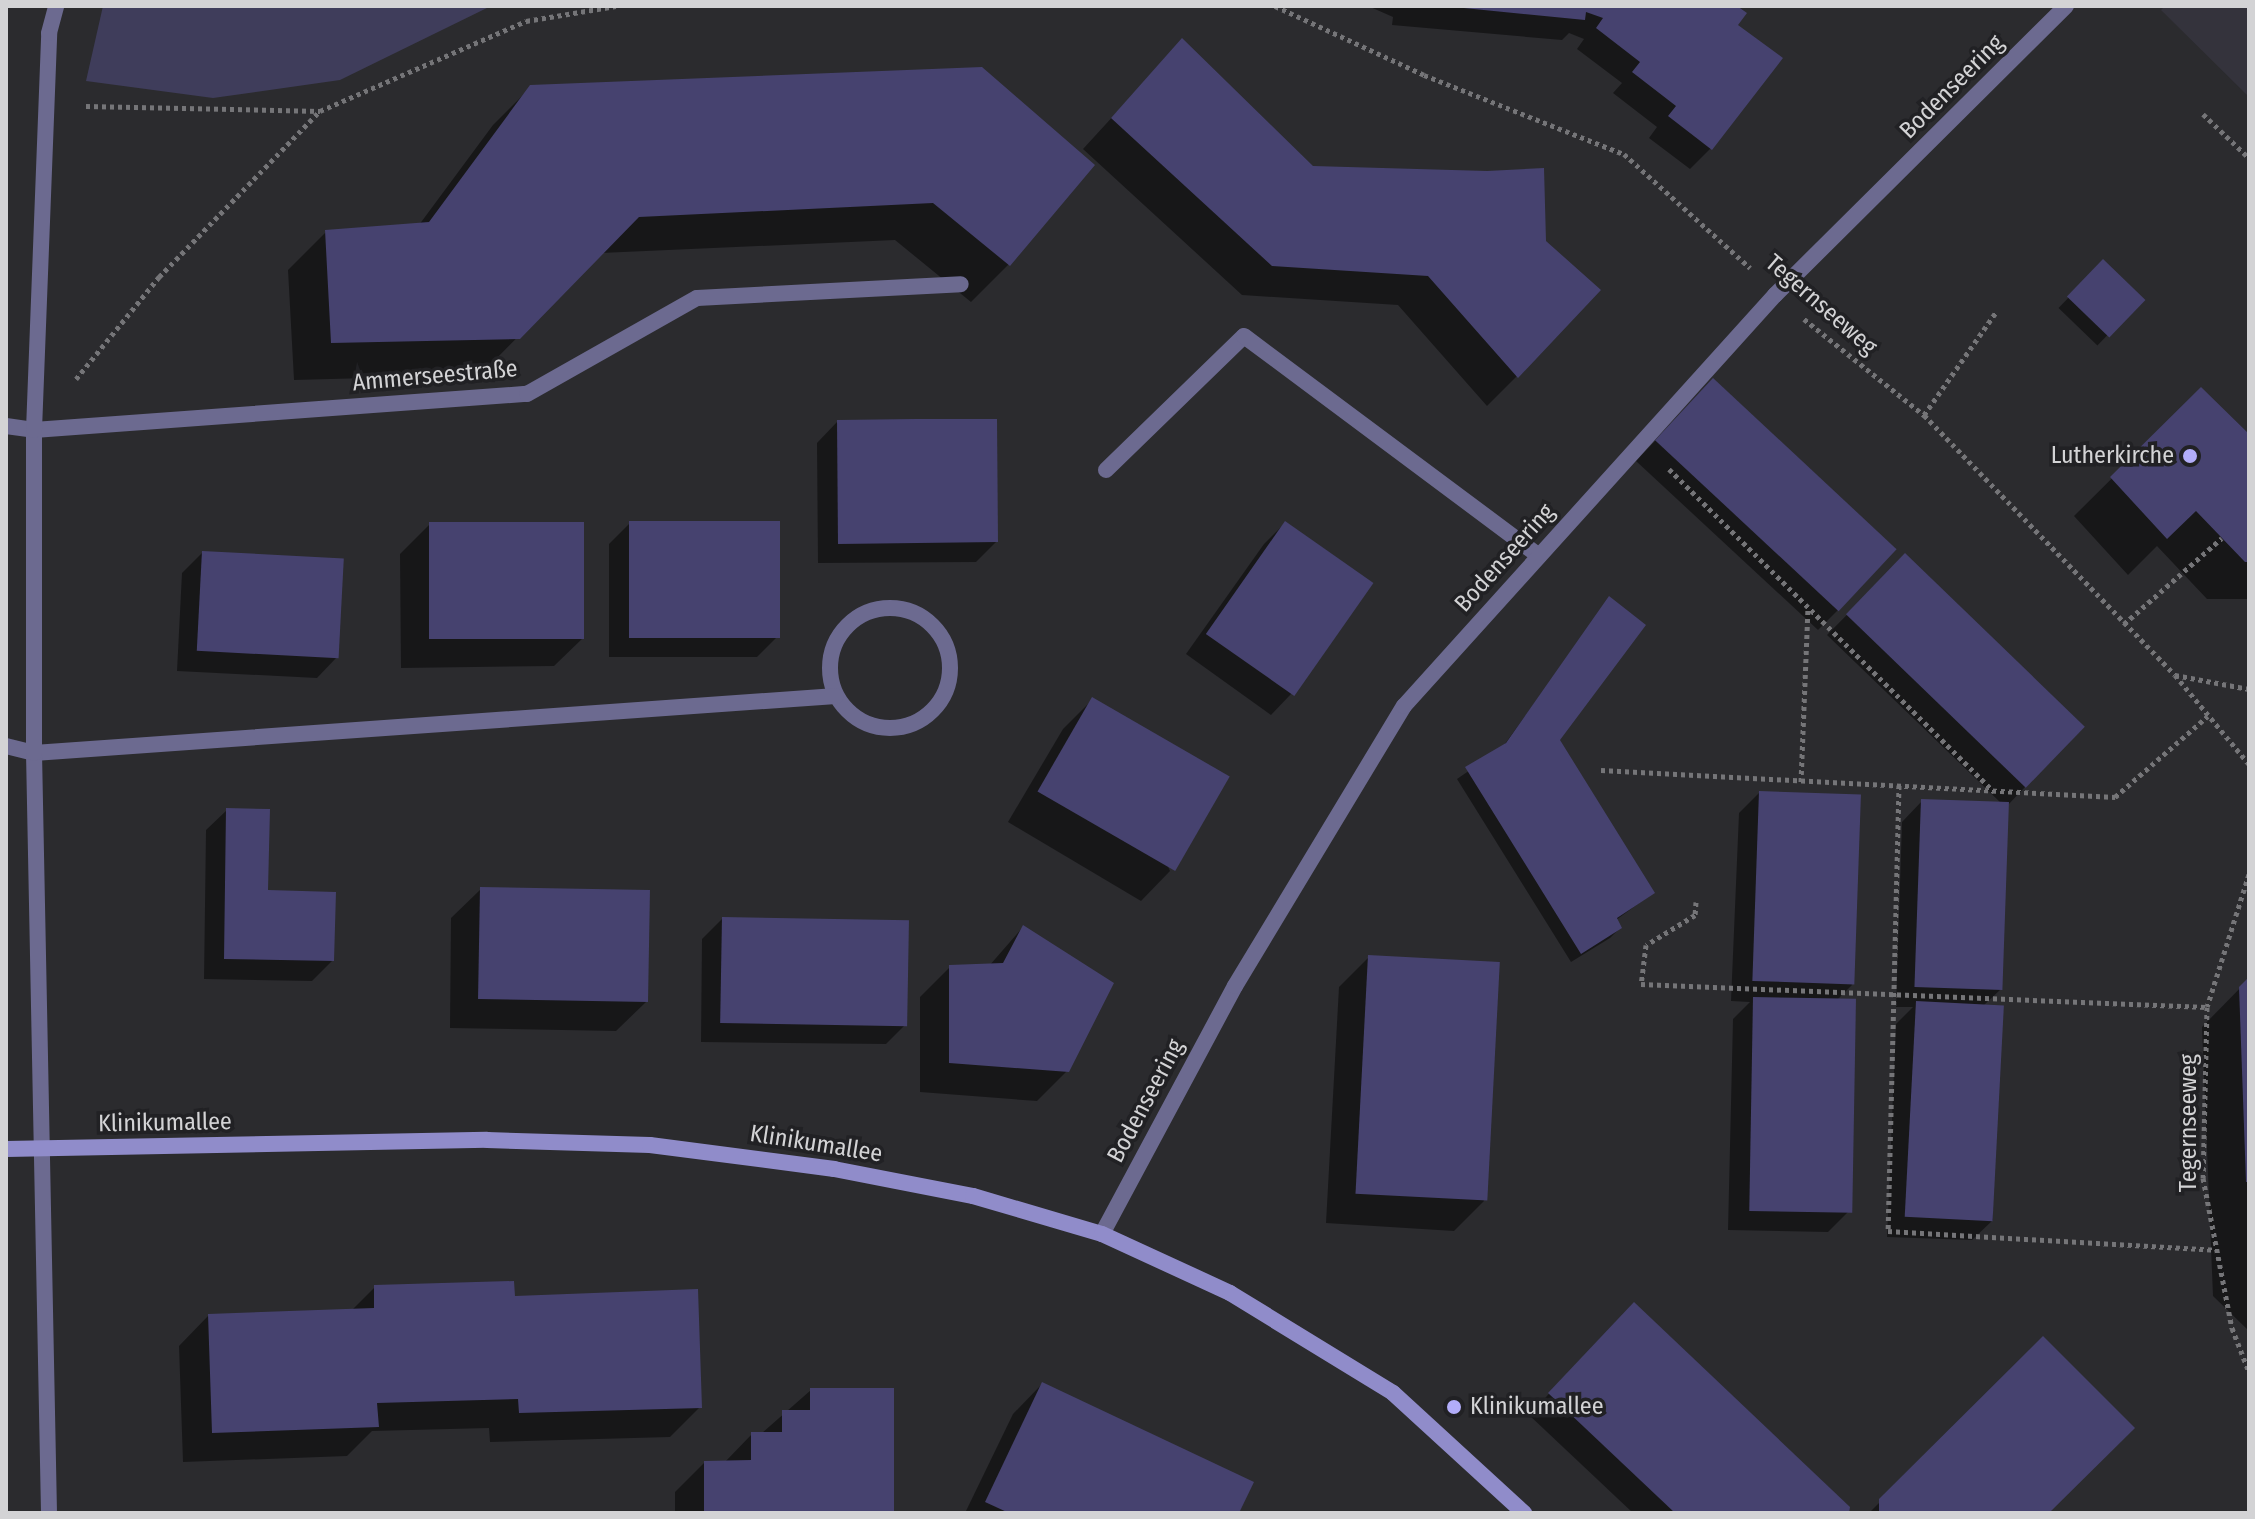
<!DOCTYPE html>
<html>
<head>
<meta charset="utf-8">
<style>
	body { margin:0 }
	#map { position:relative; width:2255px; height:1519px; overflow:hidden; background:#2b2b2e; font-family:"Fira Sans Condensed",sans-serif }
	div>[style] { position:absolute }
	.built>* { inset:0; background:#34333c }
	.green>* { inset:0; background:#3f3d5b }
	.shadow>* { inset:0; background:#0007; transform-origin:0 0 }
	.building>* { inset:0; background:#46426f; transform-origin:0 0 }
	.path>* { height:5px; margin-top:-2.5px; transform-origin:0; background:repeating-linear-gradient(90deg,#757578 0 4px,transparent 0 8px) }
	.lane>* { height:16px; margin:-8px; padding:0 8px; transform-origin:8px; border-radius:8px; background:#6c6a90 }
	.street>* { height:16px; margin:-8px; padding:0 8px; transform-origin:8px; border-radius:8px; background:#6c6a90 }
	.street>.ring { margin:-8px; padding:0; box-sizing:content-box; background:none; border:16px solid #6c6a90; border-radius:50% }
	.secondary>* { height:16px; margin:-8px; padding:0 8px; transform-origin:8px; border-radius:8px; background:#908cca }
	.dots>* { width:22px; height:22px; translate:-50% -50%; box-sizing:border-box; border:4px solid #212124; border-radius:50% }
	span { translate:-50% -50%; white-space:nowrap; text-align:center; line-height:1.15; -webkit-text-stroke:7px #212124; paint-order:stroke }
	.street-label { font-size:24px; color:#d3d3d5 }
	.poi-label { font-size:24px; color:#d3d3d5 }
	.right { translate:-100% -50%; text-align:right }
	.left { translate:0 -50%; text-align:left }
	.frame { position:absolute; inset:0; border:8px solid #d3d3d5; pointer-events:none }
</style>
</head>
<body>
<div id="map">
	<div class="built">
		<i style="clip-path:polygon(2165px 6px,2249px 6px,2249px 97px,2161px 10px)"></i>
	</div>
	<div class="green">
		<i style="clip-path:polygon(103px 6px,491px 6px,340px 80px,213px 98px,86px 81px)"></i>
	</div>
	<div class="shadow">
		<i style="clip-path:polygon(1368px 6px,1734px 6px,1735px 25px,1780px 58px,1710px 149px,1690px 169px,1649px 138px,1657px 127px,1613px 93px,1622px 83px,1577px 49px,1584px 39px,1569px 33px,1562px 40px,1392px 25px,1393px 17px)"></i>
		<i style="clip-path:polygon(1182px 41px,1312px 168px,1487px 173px,1517px 376px,1487px 406px,1398px 305px,1242px 295px,1083px 149px)"></i>
		<i style="clip-path:polygon(531px 87px,1092px 166px,1008px 265px,971px 302px,895px 240px,601px 253px,480px 375px,294px 380px,288px 270px,326px 232px,419px 225px,493px 125px)"></i>
		<i style="left:2103px;top:262px;width:54px;height:64px;rotate:44deg"></i>
		<i style="clip-path:polygon(2201px 390px,2249px 437px,2249px 599px,2207px 599px,2157px 546px,2128px 575px,2074px 516px)"></i>
		<i style="clip-path:polygon(1693px 401px,1838px 610px,1818px 630px,1636px 461px)"></i>
		<i style="clip-path:polygon(837px 422px,996px 542px,976px 562px,818px 563px,817px 443px)"></i>
		<i style="clip-path:polygon(630px 523px,778px 636px,757px 657px,609px 657px,609px 544px)"></i>
		<i style="clip-path:polygon(1285px 523px,1291px 694px,1271px 715px,1186px 654px,1264px 544px)"></i>
		<i style="clip-path:polygon(430px 524px,584px 637px,554px 666px,401px 668px,400px 554px)"></i>
		<i style="clip-path:polygon(202px 553px,337px 657px,317px 678px,177px 671px,182px 573px)"></i>
		<i style="clip-path:polygon(1905px 556px,2083px 726px,2007px 806px,2001px 989px,1983px 1006px,1993px 1220px,1972px 1240px,1887px 1237px,1896px 1024px,1913px 1007px,1896px 1007px,1902px 822px,1922px 801px,2002px 804px,1827px 635px)"></i>
		<i style="clip-path:polygon(1610px 598px,1558px 740px,1653px 893px,1616px 920px,1620px 928px,1610px 938px,1571px 962px,1457px 779px,1502px 748px)"></i>
		<i style="clip-path:polygon(1093px 699px,1170px 871px,1141px 901px,1008px 822px,1063px 729px)"></i>
		<i style="clip-path:polygon(1759px 793px,1852px 985px,1836px 1001px,1849px 1211px,1828px 1232px,1728px 1230px,1733px 1019px,1750px 1002px,1731px 1001px,1739px 813px)"></i>
		<i style="clip-path:polygon(227px 810px,266px 892px,333px 960px,312px 981px,204px 979px,206px 830px)"></i>
		<i style="clip-path:polygon(481px 889px,646px 1002px,616px 1031px,450px 1028px,451px 918px)"></i>
		<i style="clip-path:polygon(722px 919px,907px 1023px,886px 1044px,701px 1042px,702px 939px)"></i>
		<i style="clip-path:polygon(1023px 927px,1067px 1071px,1037px 1101px,920px 1092px,920px 997px,950px 967px,989px 966px)"></i>
		<i style="clip-path:polygon(1369px 957px,1484px 1201px,1454px 1231px,1326px 1223px,1339px 987px)"></i>
		<i style="clip-path:polygon(2249px 979px,2249px 1331px,2213px 1296px,2202px 1027px)"></i>
		<i style="clip-path:polygon(375px 1287px,513px 1298px,700px 1407px,670px 1437px,490px 1442px,489px 1428px,372px 1431px,347px 1456px,183px 1462px,179px 1346px,208px 1316px,351px 1311px)"></i>
		<i style="clip-path:polygon(1614px 1325px,1847px 1513px,1633px 1513px,1529px 1415px)"></i>
		<i style="clip-path:polygon(2043px 1339px,2047px 1513px,1869px 1513px)"></i>
		<i style="clip-path:polygon(1042px 1384px,1237px 1513px,965px 1513px,1013px 1414px)"></i>
		<i style="clip-path:polygon(811px 1390px,892px 1513px,675px 1513px,675px 1492px,704px 1463px,724px 1463px,752px 1434px,761px 1434px)"></i>
	</div>
	<div class="building">
		<i style="clip-path:polygon(1444px 6px,1737px 6px,1747px 13px,1738px 25px,1783px 58px,1712px 150px,1668px 116px,1676px 106px,1632px 72px,1640px 62px,1596px 28px,1603px 18px,1586px 12px,1585px 20px)"></i>
		<i style="clip-path:polygon(1182px 38px,1313px 166px,1487px 171px,1544px 168px,1546px 241px,1601px 290px,1518px 378px,1428px 276px,1272px 266px,1111px 118px)"></i>
		<i style="clip-path:polygon(982px 67px,1095px 165px,1010px 266px,933px 203px,639px 217px,520px 339px,331px 343px,325px 230px,429px 222px,530px 85px)"></i>
		<i style="left:2103px;top:259px;width:59px;height:52px;rotate:44deg"></i>
		<i style="left:1713px;top:378px;width:251px;height:85px;rotate:43deg"></i>
		<i style="clip-path:polygon(2201px 387px,2249px 434px,2249px 562px,2245px 562px,2196px 511px,2167px 539px,2110px 477px)"></i>
		<i style="clip-path:polygon(915px 419px,997px 419px,998px 542px,838px 544px,837px 420px)"></i>
		<i style="left:629px;top:521px;width:151px;height:117px"></i>
		<i style="left:1285px;top:521px;width:108px;height:138px;rotate:35deg"></i>
		<i style="left:429px;top:522px;width:155px;height:117px"></i>
		<i style="left:202px;top:551px;width:142px;height:100px;rotate:3deg"></i>
		<i style="left:1905px;top:553px;width:250px;height:85px;rotate:44deg"></i>
		<i style="clip-path:polygon(1609px 596px,1646px 625px,1560px 740px,1655px 893px,1617px 918px,1622px 928px,1581px 954px,1465px 767px,1506px 743px)"></i>
		<i style="left:1092px;top:697px;width:159px;height:109px;rotate:30deg"></i>
		<i style="left:1759px;top:791px;width:102px;height:190px;rotate:2deg"></i>
		<i style="left:1921px;top:799px;width:88px;height:188px;rotate:2deg"></i>
		<i style="clip-path:polygon(226px 808px,270px 809px,268px 890px,336px 892px,334px 961px,224px 959px)"></i>
		<i style="left:480px;top:887px;width:170px;height:112px;rotate:1deg"></i>
		<i style="left:722px;top:917px;width:187px;height:106px;rotate:1deg"></i>
		<i style="clip-path:polygon(1023px 925px,1114px 983px,1069px 1072px,949px 1063px,949px 965px,1003px 963px)"></i>
		<i style="left:1368px;top:955px;width:132px;height:239px;rotate:3deg"></i>
		<i style="clip-path:polygon(2249px 977px,2249px 1182px,2246px 1182px,2239px 987px)"></i>
		<i style="left:1753px;top:997px;width:103px;height:214px;rotate:1deg"></i>
		<i style="left:1916px;top:1001px;width:88px;height:216px;rotate:3deg"></i>
		<i style="clip-path:polygon(514px 1281px,515px 1296px,698px 1289px,702px 1408px,519px 1413px,518px 1399px,377px 1403px,379px 1427px,212px 1433px,208px 1314px,374px 1308px,374px 1285px)"></i>
		<i style="clip-path:polygon(1634px 1302px,1850px 1507px,1849px 1513px,1675px 1513px,1548px 1393px)"></i>
		<i style="clip-path:polygon(2043px 1336px,2135px 1428px,2049px 1513px,1879px 1513px,1879px 1499px)"></i>
		<i style="clip-path:polygon(1042px 1382px,1254px 1482px,1239px 1513px,1009px 1513px,985px 1502px)"></i>
		<i style="clip-path:polygon(810px 1388px,894px 1388px,894px 1513px,704px 1513px,704px 1461px,751px 1460px,751px 1432px,782px 1432px,782px 1410px,810px 1410px)"></i>
	</div>
	<div class="path">
		<i style="left:1275px;top:6px;width:164px;rotate:24.8deg"></i>
		<i style="left:1424px;top:75px;width:215px;rotate:21.6deg"></i>
		<i style="left:1624px;top:154px;width:170px;rotate:42.1deg"></i>
		<i style="left:86px;top:106px;width:234px;rotate:1.2deg"></i>
		<i style="left:2203px;top:114px;width:64px;rotate:43.7deg"></i>
		<i style="left:1804px;top:319px;width:154px;rotate:38.7deg"></i>
		<i style="left:1924px;top:415px;width:361px;rotate:46deg"></i>
		<i style="left:2175px;top:675px;width:116px;rotate:50.3deg"></i>
		<i style="left:76px;top:379px;width:132px;rotate:-50.9deg"></i>
		<i style="left:159px;top:277px;width:231px;rotate:-45.9deg"></i>
		<i style="left:320px;top:111px;width:225px;rotate:-23.6deg"></i>
		<i style="left:526px;top:21px;width:91px;rotate:-9.5deg"></i>
		<i style="left:1924px;top:415px;width:126px;rotate:-55deg"></i>
		<i style="left:1669px;top:469px;width:458px;rotate:44.8deg"></i>
		<i style="left:2124px;top:624px;width:130px;rotate:-41.3deg"></i>
		<i style="left:2175px;top:675px;width:75px;rotate:10.7deg"></i>
		<i style="left:1601px;top:770px;width:515px;rotate:3.01deg"></i>
		<i style="left:2115px;top:797px;width:123px;rotate:-41.1deg"></i>
		<i style="left:1801px;top:782px;width:175px;rotate:-87.7deg"></i>
		<i style="left:1899px;top:785px;width:446px;rotate:91.4deg"></i>
		<i style="left:1888px;top:1231px;width:327px;rotate:3.3deg"></i>
		<i style="left:2249px;top:874px;width:139px;rotate:107.5deg"></i>
		<i style="left:2207px;top:1007px;width:171px;rotate:91.3deg"></i>
		<i style="left:2203px;top:1178px;width:153px;rotate:79.1deg"></i>
		<i style="left:2232px;top:1328px;width:47px;rotate:68.9deg"></i>
		<i style="left:1696px;top:902px;width:13px;rotate:94deg"></i>
		<i style="left:1695px;top:915px;width:57px;rotate:148.5deg"></i>
		<i style="left:1646px;top:945px;width:39px;rotate:97deg"></i>
		<i style="left:1641px;top:984px;width:566px;rotate:2.33deg"></i>
	</div>
	<div class="lane">
		<i style="left:1106px;top:470px;width:192px;rotate:-44.2deg"></i>
		<i style="left:1244px;top:336px;width:368px;rotate:36.7deg"></i>
	</div>
	<div class="street">
		<i style="left:6px;top:426px;width:28px;rotate:8deg"></i>
		<i style="left:34px;top:430px;width:494px;rotate:-4.2deg"></i>
		<i style="left:527px;top:394px;width:195px;rotate:-29.5deg"></i>
		<i style="left:697px;top:298px;width:264px;rotate:-3deg"></i>
		<i class="ring" style="left:830px;top:608px;width:104px;height:104px"></i>
		<i style="left:6px;top:746px;width:29px;rotate:14deg"></i>
		<i style="left:34px;top:753px;width:804px;rotate:-4.07deg"></i>
		<i style="left:1102px;top:1234px;width:281px;rotate:-61.8deg"></i>
		<i style="left:1235px;top:986px;width:327px;rotate:-58.9deg"></i>
		<i style="left:1404px;top:706px;width:554px;rotate:-47.93deg"></i>
		<i style="left:1775px;top:295px;width:410px;rotate:-44.8deg"></i>
		<i style="left:49px;top:1513px;width:760px;rotate:-91.13deg"></i>
		<i style="left:34px;top:753px;width:323px;rotate:-90deg"></i>
		<i style="left:34px;top:430px;width:397px;rotate:-87.8deg"></i>
		<i style="left:49px;top:33px;width:28px;rotate:-75deg"></i>
	</div>
	<div class="secondary">
		<i style="left:6px;top:1149px;width:481px;rotate:-1.1deg"></i>
		<i style="left:487px;top:1140px;width:163px;rotate:1.8deg"></i>
		<i style="left:650px;top:1145px;width:186px;rotate:7.4deg"></i>
		<i style="left:834px;top:1169px;width:142px;rotate:11deg"></i>
		<i style="left:973px;top:1196px;width:134px;rotate:16.4deg"></i>
		<i style="left:1102px;top:1234px;width:141px;rotate:24.7deg"></i>
		<i style="left:1230px;top:1293px;width:191px;rotate:31.5deg"></i>
		<i style="left:1393px;top:1393px;width:178px;rotate:42.5deg"></i>
	</div>
	<div class="dots">
		<i style="left:2190px;top:456px;background:#b2adf9"></i>
		<i style="left:1454px;top:1407px;background:#b2adf9"></i>
	</div>
	<div class="street-label">
		<span style="left:1952px;top:87px;rotate:-45deg">Bodenseering</span>
		<span style="left:1821px;top:305px;rotate:41deg">Tegernseeweg</span>
		<span style="left:435px;top:376px;rotate:-5deg">Ammerseestraße</span>
		<span style="left:1505px;top:558px;rotate:-48deg">Bodenseering</span>
		<span style="left:1146px;top:1101px;rotate:-62deg">Bodenseering</span>
		<span style="left:165px;top:1123px;rotate:-1deg">Klinikumallee</span>
		<span style="left:2189px;top:1123px;rotate:-90deg">Tegernseeweg</span>
		<span style="left:816px;top:1144px;rotate:9deg">Klinikumallee</span>
	</div>
	<div class="poi-label">
		<span class="right" style="left:2174px;top:456px">Lutherkirche</span>
		<span class="left" style="left:1470px;top:1407px">Klinikumallee</span>
	</div>
	<div class="frame"></div>
</div>
</body>
</html>
